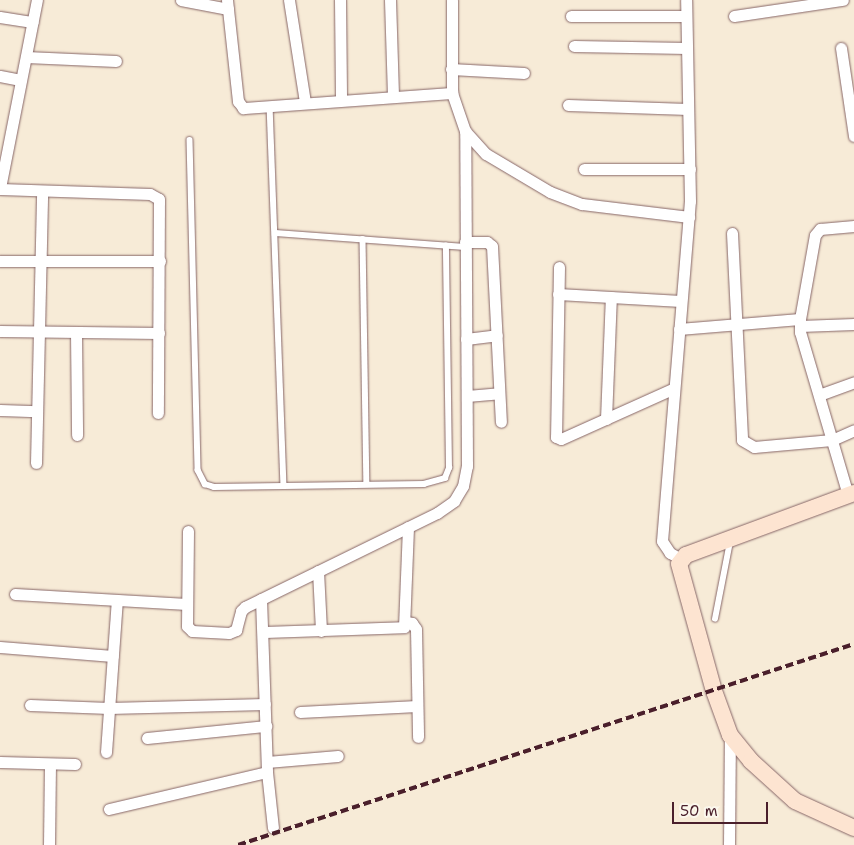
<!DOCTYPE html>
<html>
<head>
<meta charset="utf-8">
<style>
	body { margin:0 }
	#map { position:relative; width:854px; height:845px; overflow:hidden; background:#f7ebd7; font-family:"Shantell Sans",sans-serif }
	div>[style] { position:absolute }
	.roads { filter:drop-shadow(0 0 1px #876667) drop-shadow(0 0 1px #876667) }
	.lane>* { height:5.5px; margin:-2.75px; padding:0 2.75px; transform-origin:2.75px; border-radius:2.75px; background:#fff }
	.street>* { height:11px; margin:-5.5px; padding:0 5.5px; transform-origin:5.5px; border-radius:5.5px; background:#fff }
	.secondary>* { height:16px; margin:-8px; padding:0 8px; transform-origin:8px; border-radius:8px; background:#fde4d1 }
	.rail>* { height:4px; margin-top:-2px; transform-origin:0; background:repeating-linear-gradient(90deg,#4a1f2b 0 8px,transparent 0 12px) }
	span { translate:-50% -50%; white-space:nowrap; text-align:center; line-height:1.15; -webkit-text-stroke:4.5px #fbf7ec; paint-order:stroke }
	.scale { position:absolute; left:672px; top:802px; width:96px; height:22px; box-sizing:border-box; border:2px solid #4a1f2b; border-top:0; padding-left:6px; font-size:15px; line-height:18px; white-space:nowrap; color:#4a1f2b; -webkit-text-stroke:4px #fbf7ec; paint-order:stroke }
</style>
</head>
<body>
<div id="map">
	<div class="roads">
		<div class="lane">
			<i style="left:270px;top:105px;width:381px;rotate:87.9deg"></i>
			<i style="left:190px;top:140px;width:330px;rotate:88.6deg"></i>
			<i style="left:198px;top:470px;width:16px;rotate:63deg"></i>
			<i style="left:205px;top:484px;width:9px;rotate:18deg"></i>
			<i style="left:214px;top:487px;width:210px;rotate:-0.8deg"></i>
			<i style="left:424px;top:484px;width:22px;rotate:-16deg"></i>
			<i style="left:445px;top:478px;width:11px;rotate:-68deg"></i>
			<i style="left:449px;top:468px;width:222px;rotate:-90.8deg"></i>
			<i style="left:275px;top:233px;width:191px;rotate:4.2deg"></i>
			<i style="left:363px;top:239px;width:244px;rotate:89.1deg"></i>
			<i style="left:715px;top:619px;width:78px;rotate:-79deg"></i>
		</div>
		<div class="street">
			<i style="left:181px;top:0;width:48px;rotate:10.8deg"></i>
			<i style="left:227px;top:0;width:102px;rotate:83.8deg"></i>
			<i style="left:238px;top:101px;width:9px;rotate:54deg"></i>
			<i style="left:243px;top:108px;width:210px;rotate:-4.1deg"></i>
			<i style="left:289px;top:0;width:103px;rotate:81.1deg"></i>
			<i style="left:340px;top:0;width:100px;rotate:89.4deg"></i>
			<i style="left:390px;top:0;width:96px;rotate:88.2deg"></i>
			<i style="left:452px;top:0;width:93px;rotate:90deg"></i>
			<i style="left:452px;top:93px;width:40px;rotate:71.1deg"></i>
			<i style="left:465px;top:131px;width:31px;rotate:48deg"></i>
			<i style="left:486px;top:154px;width:74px;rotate:30.7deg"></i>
			<i style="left:550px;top:192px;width:34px;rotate:21deg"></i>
			<i style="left:582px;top:204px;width:108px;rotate:6.9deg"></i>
			<i style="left:571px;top:16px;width:115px"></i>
			<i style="left:734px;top:16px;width:110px;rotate:-8.4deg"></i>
			<i style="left:0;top:17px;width:33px;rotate:9deg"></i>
			<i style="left:574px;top:46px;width:113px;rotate:1deg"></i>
			<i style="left:841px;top:48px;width:89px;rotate:81.6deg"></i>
			<i style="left:26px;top:57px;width:90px;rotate:2.5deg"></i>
			<i style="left:451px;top:69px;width:73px;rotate:3.1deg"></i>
			<i style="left:0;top:76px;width:21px;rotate:11deg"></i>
			<i style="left:568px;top:105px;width:120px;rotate:1.9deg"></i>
			<i style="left:584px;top:169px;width:106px"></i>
			<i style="left:0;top:188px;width:192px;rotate:-78.9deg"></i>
			<i style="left:0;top:189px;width:150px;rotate:1.9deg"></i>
			<i style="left:150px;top:194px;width:10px;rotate:29deg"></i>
			<i style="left:159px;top:199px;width:214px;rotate:90.3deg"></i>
			<i style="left:732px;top:233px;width:207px;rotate:87.2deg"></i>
			<i style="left:742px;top:440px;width:14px;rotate:30deg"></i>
			<i style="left:754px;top:447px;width:78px;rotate:-5.1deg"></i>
			<i style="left:832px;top:440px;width:24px;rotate:-24deg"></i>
			<i style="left:465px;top:242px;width:22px"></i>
			<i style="left:487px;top:242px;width:6px;rotate:39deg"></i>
			<i style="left:492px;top:246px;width:176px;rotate:87.1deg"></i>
			<i style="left:0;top:261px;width:160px"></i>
			<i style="left:559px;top:267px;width:170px;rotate:91deg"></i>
			<i style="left:556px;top:437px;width:5px;rotate:22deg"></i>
			<i style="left:561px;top:439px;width:122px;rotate:-24.2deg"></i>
			<i style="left:558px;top:294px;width:123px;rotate:3.3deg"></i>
			<i style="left:800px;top:326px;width:54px;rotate:-2.1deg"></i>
			<i style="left:679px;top:329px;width:121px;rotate:-4.7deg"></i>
			<i style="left:0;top:331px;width:159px;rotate:0.7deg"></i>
			<i style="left:76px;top:332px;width:103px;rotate:89.4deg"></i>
			<i style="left:466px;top:339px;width:31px;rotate:-7deg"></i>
			<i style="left:819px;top:395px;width:37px;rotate:-20deg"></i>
			<i style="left:467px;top:396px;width:32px;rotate:-5deg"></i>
			<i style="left:0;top:410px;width:37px;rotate:2deg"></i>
			<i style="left:606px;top:419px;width:122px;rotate:-87.7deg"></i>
			<i style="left:36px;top:463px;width:272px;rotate:-88.7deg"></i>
			<i style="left:848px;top:495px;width:170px;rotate:-106.4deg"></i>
			<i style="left:800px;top:332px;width:13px;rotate:-90deg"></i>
			<i style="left:800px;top:319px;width:85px;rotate:-79.9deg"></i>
			<i style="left:815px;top:235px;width:8px;rotate:-50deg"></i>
			<i style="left:820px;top:229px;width:34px;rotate:-5deg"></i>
			<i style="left:188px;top:531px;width:95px;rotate:90.6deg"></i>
			<i style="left:187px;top:626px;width:7px;rotate:45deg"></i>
			<i style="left:192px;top:631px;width:37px;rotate:3deg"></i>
			<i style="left:229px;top:633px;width:8px;rotate:-23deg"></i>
			<i style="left:236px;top:630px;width:20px;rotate:-75deg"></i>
			<i style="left:241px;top:611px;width:6px;rotate:-45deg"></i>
			<i style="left:245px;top:607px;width:214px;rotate:-26.1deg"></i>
			<i style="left:437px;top:513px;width:21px;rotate:-35deg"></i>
			<i style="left:454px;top:501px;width:17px;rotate:-59deg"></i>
			<i style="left:463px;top:486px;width:20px;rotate:-79deg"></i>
			<i style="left:467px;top:466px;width:335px;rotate:-90.3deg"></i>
			<i style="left:681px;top:559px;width:13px;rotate:-151deg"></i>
			<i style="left:670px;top:553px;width:14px;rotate:-124deg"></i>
			<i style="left:662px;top:541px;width:341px;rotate:-85.3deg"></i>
			<i style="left:690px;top:201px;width:201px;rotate:-91.1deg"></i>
			<i style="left:318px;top:571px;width:60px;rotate:87.1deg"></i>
			<i style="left:15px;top:594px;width:172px;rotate:3.3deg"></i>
			<i style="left:261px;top:599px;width:173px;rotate:88deg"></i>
			<i style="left:267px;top:772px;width:56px;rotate:83.9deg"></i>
			<i style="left:406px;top:622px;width:6px;rotate:9deg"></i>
			<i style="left:412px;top:623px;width:7px;rotate:56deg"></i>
			<i style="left:416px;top:629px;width:108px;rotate:88.9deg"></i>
			<i style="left:263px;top:632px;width:141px;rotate:-2deg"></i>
			<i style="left:404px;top:627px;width:100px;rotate:-87.7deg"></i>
			<i style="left:0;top:647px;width:113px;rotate:4.6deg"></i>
			<i style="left:30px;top:705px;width:79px;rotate:2.2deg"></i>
			<i style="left:109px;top:708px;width:156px;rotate:-1.5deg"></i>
			<i style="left:300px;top:712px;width:117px;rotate:-2.9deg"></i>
			<i style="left:147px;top:738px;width:120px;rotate:-5.8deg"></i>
			<i style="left:106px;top:752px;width:152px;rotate:-85.9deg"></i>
			<i style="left:0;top:762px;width:75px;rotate:1.5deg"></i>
			<i style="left:267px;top:762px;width:71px;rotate:-4.8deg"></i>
			<i style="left:109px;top:809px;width:162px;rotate:-13.2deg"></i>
			<i style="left:49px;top:845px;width:81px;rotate:-89.3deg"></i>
			<i style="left:729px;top:845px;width:110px;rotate:-89.5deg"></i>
		</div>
		<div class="secondary">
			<i style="left:854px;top:493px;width:179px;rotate:159.7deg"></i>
			<i style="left:686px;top:555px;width:11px;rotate:128deg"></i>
			<i style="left:679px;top:564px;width:132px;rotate:74.6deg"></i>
			<i style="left:714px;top:691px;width:47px;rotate:70deg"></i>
			<i style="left:730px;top:735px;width:33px;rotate:51deg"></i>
			<i style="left:751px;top:761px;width:59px;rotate:42.3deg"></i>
			<i style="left:795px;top:801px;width:65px;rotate:24.6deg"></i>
		</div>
	</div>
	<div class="rail">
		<i style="left:238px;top:845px;width:648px;rotate:-18.07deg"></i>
	</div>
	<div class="scale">50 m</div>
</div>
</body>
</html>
